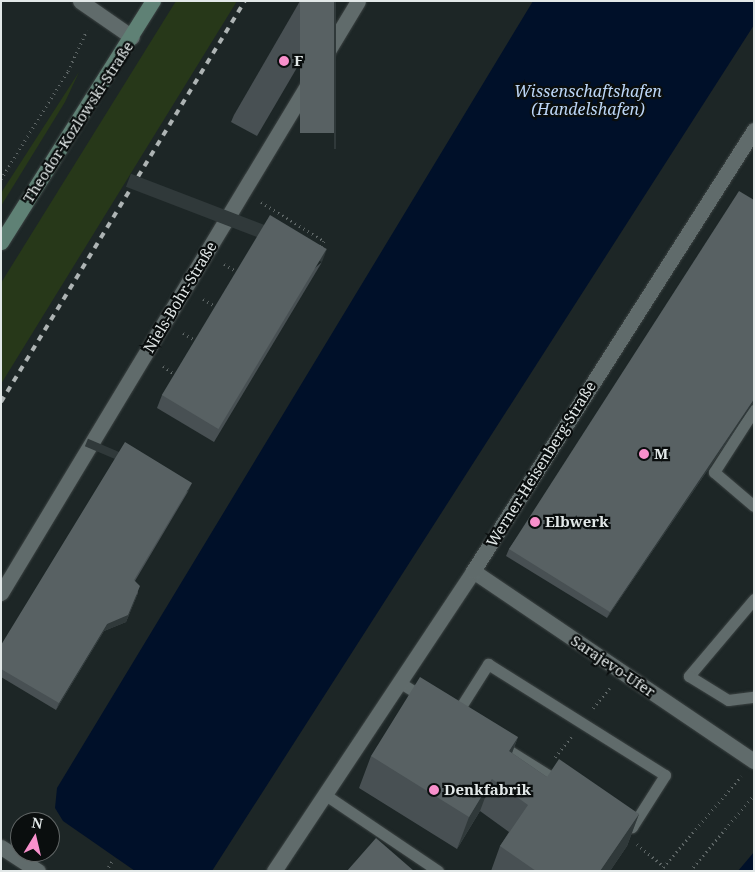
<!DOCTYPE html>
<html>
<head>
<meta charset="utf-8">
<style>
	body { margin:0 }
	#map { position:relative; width:755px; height:872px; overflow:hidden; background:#1d2626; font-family:"Noto Serif",serif }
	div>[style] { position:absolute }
	.green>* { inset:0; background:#273819 }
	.water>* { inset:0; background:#001029 }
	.path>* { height:3px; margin-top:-1.5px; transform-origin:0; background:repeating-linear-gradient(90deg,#5e6666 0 1px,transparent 0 5px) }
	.roads { filter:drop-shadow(0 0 1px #3c4343) drop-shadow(0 0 1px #3c4343) }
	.lane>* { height:11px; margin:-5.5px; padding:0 5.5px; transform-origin:5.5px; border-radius:5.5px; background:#606b6b }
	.street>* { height:15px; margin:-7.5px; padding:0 7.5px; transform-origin:7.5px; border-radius:7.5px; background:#606b6b }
	.secondary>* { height:15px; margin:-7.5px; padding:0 7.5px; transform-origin:7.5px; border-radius:7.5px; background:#5f8175 }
	.rail>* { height:4px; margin-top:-2px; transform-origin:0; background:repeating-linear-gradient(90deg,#aeb4b4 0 6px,transparent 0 12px) }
	.wall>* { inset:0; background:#485053 }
	.shaded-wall>* { inset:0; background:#30393a; transform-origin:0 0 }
	.building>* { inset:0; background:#586163; transform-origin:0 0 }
	.dots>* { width:14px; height:14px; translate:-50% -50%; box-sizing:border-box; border:2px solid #0a0e0e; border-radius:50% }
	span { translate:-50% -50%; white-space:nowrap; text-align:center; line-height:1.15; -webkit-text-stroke:4.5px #0a0e0e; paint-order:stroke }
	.poi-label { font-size:15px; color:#e2e8e8; font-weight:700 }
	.left { translate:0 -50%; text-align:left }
	.street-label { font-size:15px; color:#e2e8e8 }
	.water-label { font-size:16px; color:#bcd6f6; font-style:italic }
	.frame { position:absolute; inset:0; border:2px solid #e2e8e8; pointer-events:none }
	.north { position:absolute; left:10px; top:812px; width:50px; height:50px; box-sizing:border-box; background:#0a0e0e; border:1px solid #606565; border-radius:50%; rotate:9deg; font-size:14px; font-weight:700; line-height:20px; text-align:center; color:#e2e8e8 }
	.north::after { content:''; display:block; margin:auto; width:18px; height:22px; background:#f890cc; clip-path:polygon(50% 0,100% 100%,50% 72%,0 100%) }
</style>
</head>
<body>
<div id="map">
	<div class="green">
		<i style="clip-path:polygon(176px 1px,237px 1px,1px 384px,1px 283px)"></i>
		<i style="clip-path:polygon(79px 72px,65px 102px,1px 206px,1px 193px)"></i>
	</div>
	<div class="water">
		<i style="clip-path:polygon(533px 1px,754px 1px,754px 25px,212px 871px,135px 871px,63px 821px,55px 808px,57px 788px)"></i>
		<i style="clip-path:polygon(754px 852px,754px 871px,738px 871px)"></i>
	</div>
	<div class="path">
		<i style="left:1px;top:179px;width:127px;rotate:-58.2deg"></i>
		<i style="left:68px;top:71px;width:45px;rotate:-65.1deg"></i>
		<i style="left:261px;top:202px;width:74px;rotate:31.8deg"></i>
		<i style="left:324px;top:241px;width:9px;rotate:122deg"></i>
		<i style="left:224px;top:264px;width:16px;rotate:30deg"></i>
		<i style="left:203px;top:299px;width:16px;rotate:30deg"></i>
		<i style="left:183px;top:333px;width:16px;rotate:30deg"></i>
		<i style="left:163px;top:366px;width:16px;rotate:35deg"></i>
		<i style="left:593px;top:708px;width:26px;rotate:-50deg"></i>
		<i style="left:555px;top:757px;width:26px;rotate:-51deg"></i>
		<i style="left:637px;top:844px;width:35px;rotate:40deg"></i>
		<i style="left:106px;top:871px;width:15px;rotate:-58deg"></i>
		<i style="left:660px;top:871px;width:125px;rotate:-49.5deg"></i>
		<i style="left:690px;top:871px;width:99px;rotate:-49.9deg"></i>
	</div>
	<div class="roads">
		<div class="lane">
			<i style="left:754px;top:410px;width:74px;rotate:122.8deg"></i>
			<i style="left:714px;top:472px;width:52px;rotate:40.4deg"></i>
			<i style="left:754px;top:599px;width:101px;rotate:130.2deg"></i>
			<i style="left:689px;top:676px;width:46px;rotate:31.6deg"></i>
			<i style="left:728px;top:700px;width:26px;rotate:-7deg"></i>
			<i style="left:399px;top:682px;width:31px;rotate:32deg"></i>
			<i style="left:455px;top:716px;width:62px;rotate:-57.6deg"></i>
			<i style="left:488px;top:664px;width:209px;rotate:32.1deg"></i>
			<i style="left:665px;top:775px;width:62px;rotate:122.4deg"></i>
			<i style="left:632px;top:827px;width:6px;rotate:-149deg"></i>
			<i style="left:500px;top:745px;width:72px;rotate:31.9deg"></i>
			<i style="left:327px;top:796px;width:134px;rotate:34deg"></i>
		</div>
		<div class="street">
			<i style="left:80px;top:1px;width:63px;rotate:34.7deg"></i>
			<i style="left:473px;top:571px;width:339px;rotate:34.1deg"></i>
			<i style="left:1px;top:593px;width:691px;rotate:-58.91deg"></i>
			<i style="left:1px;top:847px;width:44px;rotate:33deg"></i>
			<i style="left:274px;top:871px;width:360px;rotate:-56.4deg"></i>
			<i style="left:473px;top:571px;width:523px;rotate:-57.5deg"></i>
		</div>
		<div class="secondary">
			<i style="left:1px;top:242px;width:285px;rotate:-57.8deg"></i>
		</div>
	</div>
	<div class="rail">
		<i style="left:1px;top:402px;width:469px;rotate:-58.7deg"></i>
	</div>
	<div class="wall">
		<i style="clip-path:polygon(300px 1px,336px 1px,257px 136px,231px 122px,234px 115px)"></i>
		<i style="clip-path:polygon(754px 200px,754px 402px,607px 618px,506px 556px,509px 549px)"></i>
		<i style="clip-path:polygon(322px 262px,214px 442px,157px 408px,162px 395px)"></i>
		<i style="clip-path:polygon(189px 490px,135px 581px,138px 593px,126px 622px,104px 631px,56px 710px,1px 677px,1px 645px)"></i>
		<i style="clip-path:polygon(518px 737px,512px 753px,547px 777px,639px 814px,627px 846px,610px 871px,491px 871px,500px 846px,509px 832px,480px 811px,457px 849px,359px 788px,371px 756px)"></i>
	</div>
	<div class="shaded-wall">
		<i style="left:334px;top:1px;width:2px;height:148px"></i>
		<i style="left:327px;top:249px;width:14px;height:210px;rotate:111deg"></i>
		<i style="clip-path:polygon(754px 399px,754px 402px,607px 618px,610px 612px)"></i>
		<i style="left:192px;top:483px;width:8px;height:113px;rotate:113deg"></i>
		<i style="clip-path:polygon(138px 593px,126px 622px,104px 631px,56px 710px,59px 703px,107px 624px)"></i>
		<i style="clip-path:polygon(518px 737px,506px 769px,509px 751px)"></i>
		<i style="clip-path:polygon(492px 779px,480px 811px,457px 849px,469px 817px)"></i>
		<i style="clip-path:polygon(639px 814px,627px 846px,610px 871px,600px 871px)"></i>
	</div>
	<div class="building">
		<i style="left:300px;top:1px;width:34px;height:132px"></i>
		<i style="clip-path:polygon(739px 191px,754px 200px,754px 399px,610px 612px,509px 549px)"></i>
		<i style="left:270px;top:215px;width:66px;height:210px;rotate:31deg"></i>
		<i style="clip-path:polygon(125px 442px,192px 483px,134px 580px,140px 586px,128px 615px,107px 624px,59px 703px,1px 669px,1px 645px)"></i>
		<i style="clip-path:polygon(420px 677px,518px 737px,509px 751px,547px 777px,559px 759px,639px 814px,600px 871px,536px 871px,500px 846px,528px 805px,492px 779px,469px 817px,371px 756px)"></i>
		<i style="clip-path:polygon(376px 838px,414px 871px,347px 871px)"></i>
	</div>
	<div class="dots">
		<i style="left:284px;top:61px;background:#f890cc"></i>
		<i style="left:644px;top:454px;background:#f890cc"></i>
		<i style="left:535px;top:522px;background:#f890cc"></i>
		<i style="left:434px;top:790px;background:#f890cc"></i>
	</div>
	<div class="poi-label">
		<span class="left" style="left:294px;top:61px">F</span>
		<span class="left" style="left:654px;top:454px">M</span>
		<span class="left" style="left:545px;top:522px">Elbwerk</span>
		<span class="left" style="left:444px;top:790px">Denkfabrik</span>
	</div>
	<div class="street-label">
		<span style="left:78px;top:122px;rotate:-57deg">Theodor-Kozlowski-Straße</span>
		<span style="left:180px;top:297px;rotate:-59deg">Niels-Bohr-Straße</span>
		<span style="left:541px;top:464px;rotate:-58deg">Werner-Heisenberg-Straße</span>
		<span style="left:613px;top:666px;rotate:34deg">Sarajevo-Ufer</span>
	</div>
	<div class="water-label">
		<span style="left:588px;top:100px">Wissenschaftshafen<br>(Handelshafen)</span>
	</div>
	<div class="frame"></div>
	<div class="north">N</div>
</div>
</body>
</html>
